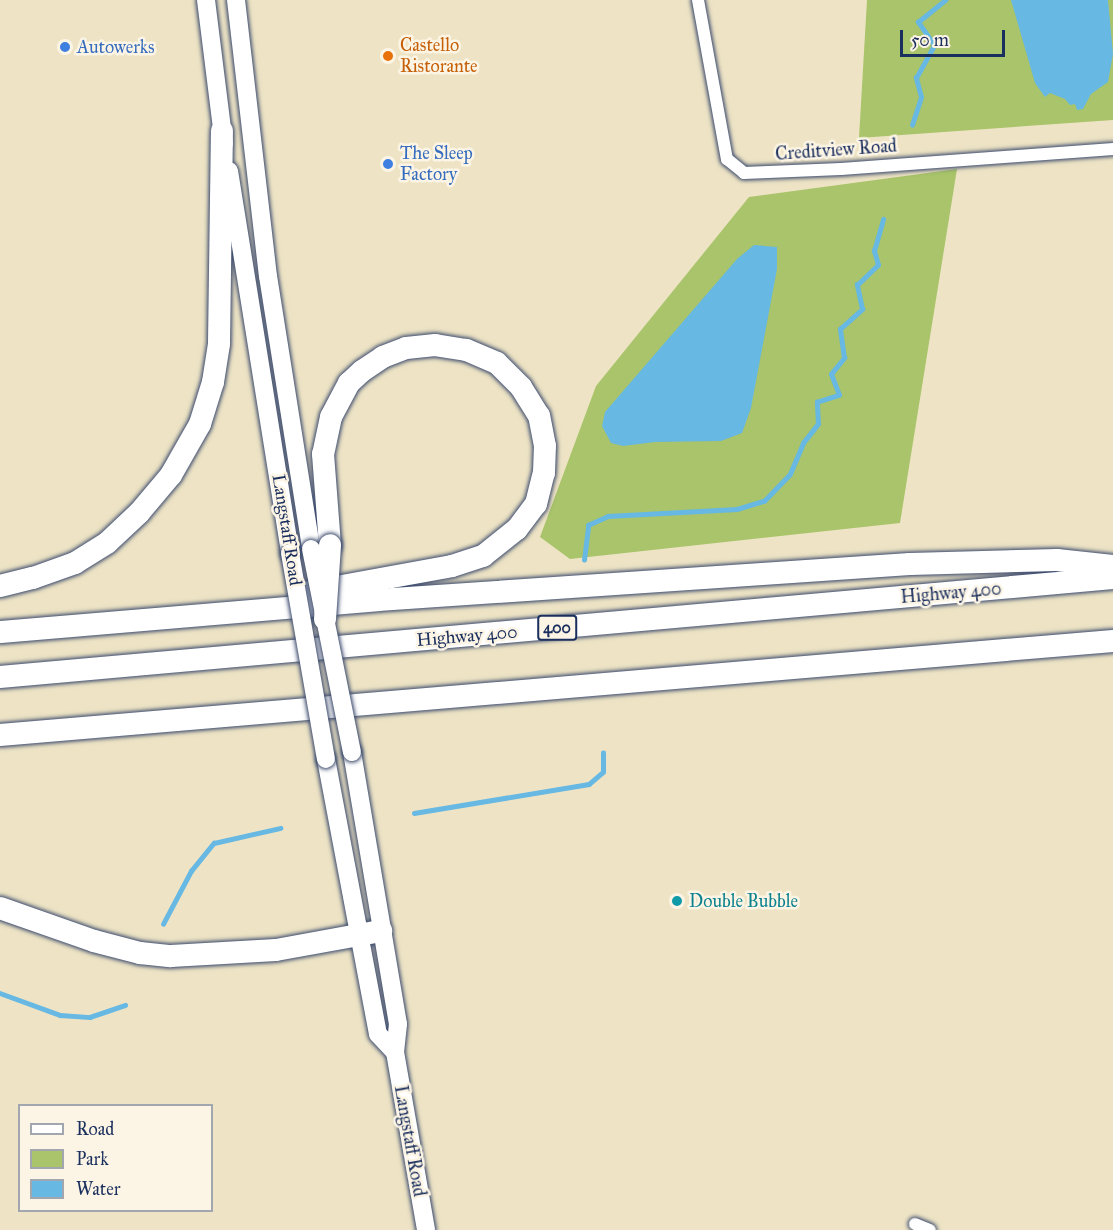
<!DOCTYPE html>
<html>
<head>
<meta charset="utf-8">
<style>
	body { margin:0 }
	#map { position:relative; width:1113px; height:1230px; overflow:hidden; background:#eee4c5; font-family:"IM FELL Great Primer",serif }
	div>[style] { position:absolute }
	.green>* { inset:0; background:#a9c46a }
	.water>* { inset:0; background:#67b8e2 }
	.stream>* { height:4.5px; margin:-2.25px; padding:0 2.25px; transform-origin:2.25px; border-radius:2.25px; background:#67b8e2 }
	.roads { filter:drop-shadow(0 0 2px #3b4a6d) drop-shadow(0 0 2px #3b4a6d) }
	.minor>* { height:12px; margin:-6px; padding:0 6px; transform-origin:6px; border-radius:6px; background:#fff }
	.secondary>* { height:18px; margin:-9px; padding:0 9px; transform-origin:9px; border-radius:9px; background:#fff }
	.motorway>* { height:22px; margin:-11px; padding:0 11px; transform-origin:11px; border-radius:11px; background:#fff }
	.bridges { filter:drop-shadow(0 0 2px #3b4a6d) drop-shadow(0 0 2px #3b4a6d) }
	.secondary-bridge>* { height:18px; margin:-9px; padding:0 9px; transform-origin:9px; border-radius:9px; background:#fff }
	.motorway-bridge>* { height:22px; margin:-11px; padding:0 11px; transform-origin:11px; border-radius:11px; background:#fff }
	.dots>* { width:16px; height:16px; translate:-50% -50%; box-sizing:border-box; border:3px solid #fcf5e5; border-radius:50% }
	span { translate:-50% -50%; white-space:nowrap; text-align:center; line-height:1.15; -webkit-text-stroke:5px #fcf5e5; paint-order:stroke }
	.shield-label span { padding:2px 4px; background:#fcf5e5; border:2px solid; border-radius:4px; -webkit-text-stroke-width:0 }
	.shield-label { font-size:16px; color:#1b2f5e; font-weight:700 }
	.food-label { font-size:18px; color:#c56008 }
	.left { translate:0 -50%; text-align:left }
	.shop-label { font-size:18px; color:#366cbe }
	.street-label { font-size:18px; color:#1b2f5e }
	.culture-label { font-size:18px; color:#0d838f }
	.legend { position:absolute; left:18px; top:1104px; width:195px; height:108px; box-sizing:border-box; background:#fcf5e5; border:2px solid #a2a6af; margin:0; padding:8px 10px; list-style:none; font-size:18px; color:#1b2f5e }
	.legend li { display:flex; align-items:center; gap:12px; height:30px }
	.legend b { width:30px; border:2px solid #a2a6af }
	.scale { position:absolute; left:900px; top:30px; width:105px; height:27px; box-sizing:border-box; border:3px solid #1b2f5e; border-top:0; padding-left:8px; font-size:18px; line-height:21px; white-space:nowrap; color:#1b2f5e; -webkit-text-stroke:4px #fcf5e5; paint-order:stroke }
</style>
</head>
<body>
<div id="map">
	<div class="green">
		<i style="clip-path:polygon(867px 0,1113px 0,1113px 120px,859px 138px)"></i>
		<i style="clip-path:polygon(957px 169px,900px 523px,570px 559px,540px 537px,596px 386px,749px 197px)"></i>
	</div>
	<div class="water">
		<i style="clip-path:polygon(1011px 0,1108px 0,1113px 54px,1108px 82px,1091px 94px,1083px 109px,1077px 110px,1075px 104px,1070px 105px,1065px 99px,1050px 93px,1045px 97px,1035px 83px)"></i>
		<i style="clip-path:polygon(754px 245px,777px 247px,777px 269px,751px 408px,742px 433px,721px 441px,655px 442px,623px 446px,611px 443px,602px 426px,605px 412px,737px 259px)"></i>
	</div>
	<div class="stream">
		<i style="left:912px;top:125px;width:29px;rotate:-72deg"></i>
		<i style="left:921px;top:97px;width:20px;rotate:-105deg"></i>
		<i style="left:916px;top:78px;width:38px;rotate:-61deg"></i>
		<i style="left:934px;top:45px;width:28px;rotate:-125deg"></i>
		<i style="left:918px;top:22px;width:35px;rotate:-39deg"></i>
		<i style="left:584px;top:560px;width:35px;rotate:-83deg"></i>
		<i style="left:588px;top:525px;width:22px;rotate:-24deg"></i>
		<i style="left:608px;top:516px;width:129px;rotate:-3.1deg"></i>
		<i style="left:737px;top:509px;width:28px;rotate:-17deg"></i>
		<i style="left:764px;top:501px;width:37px;rotate:-46deg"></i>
		<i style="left:790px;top:474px;width:34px;rotate:-67deg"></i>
		<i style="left:803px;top:443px;width:24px;rotate:-52deg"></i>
		<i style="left:818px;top:424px;width:22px;rotate:-93deg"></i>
		<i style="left:817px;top:402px;width:23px;rotate:-18deg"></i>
		<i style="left:839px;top:395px;width:22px;rotate:-111deg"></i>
		<i style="left:831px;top:374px;width:21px;rotate:-51deg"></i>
		<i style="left:844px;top:358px;width:29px;rotate:-98deg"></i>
		<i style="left:840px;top:329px;width:30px;rotate:-42deg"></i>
		<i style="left:862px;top:309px;width:25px;rotate:-102deg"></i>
		<i style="left:857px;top:285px;width:29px;rotate:-44deg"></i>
		<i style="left:878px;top:265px;width:15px;rotate:-106deg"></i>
		<i style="left:874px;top:251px;width:33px;rotate:-74deg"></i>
		<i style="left:414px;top:813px;width:177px;rotate:-9.4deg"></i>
		<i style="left:589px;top:784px;width:18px;rotate:-41deg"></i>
		<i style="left:603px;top:772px;width:19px;rotate:-90deg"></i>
		<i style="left:163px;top:924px;width:60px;rotate:-62.2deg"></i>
		<i style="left:191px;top:871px;width:36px;rotate:-51deg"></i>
		<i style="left:214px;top:843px;width:68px;rotate:-12.8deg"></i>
		<i style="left:0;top:993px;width:64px;rotate:20.1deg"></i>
		<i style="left:60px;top:1015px;width:30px;rotate:4deg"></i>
		<i style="left:90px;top:1017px;width:37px;rotate:-19deg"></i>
	</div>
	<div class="roads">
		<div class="minor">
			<i style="left:698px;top:0;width:162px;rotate:79.7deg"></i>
			<i style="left:727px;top:159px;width:22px;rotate:39deg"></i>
			<i style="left:744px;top:173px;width:97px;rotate:-2.4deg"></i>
			<i style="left:841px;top:169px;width:273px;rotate:-4.2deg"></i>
			<i style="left:915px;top:1224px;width:16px;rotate:22deg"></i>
		</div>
		<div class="secondary">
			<i style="left:206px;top:0;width:145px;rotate:82.9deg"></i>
			<i style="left:236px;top:0;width:278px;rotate:83.4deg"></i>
			<i style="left:268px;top:276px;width:276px;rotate:81deg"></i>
			<i style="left:229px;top:171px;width:387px;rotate:80.9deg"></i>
			<i style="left:352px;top:752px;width:276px;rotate:80.4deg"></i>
			<i style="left:398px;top:1024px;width:28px;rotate:96deg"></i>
			<i style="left:395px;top:1052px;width:181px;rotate:80.1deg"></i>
			<i style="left:326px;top:759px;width:280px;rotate:79.3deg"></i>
			<i style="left:378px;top:1034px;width:25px;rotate:47deg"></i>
		</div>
		<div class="motorway">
			<i style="left:0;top:586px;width:34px;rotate:-14deg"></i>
			<i style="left:33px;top:578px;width:45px;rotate:-19.7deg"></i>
			<i style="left:75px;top:563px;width:38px;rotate:-32deg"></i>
			<i style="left:107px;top:543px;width:44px;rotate:-43.2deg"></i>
			<i style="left:139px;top:513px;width:50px;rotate:-49.9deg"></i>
			<i style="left:171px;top:475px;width:59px;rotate:-60.4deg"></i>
			<i style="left:200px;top:424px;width:44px;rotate:-72.8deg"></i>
			<i style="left:213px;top:382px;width:39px;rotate:-81deg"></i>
			<i style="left:219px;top:343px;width:212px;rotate:-89.2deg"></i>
			<i style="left:309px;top:592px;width:145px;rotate:-10.3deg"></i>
			<i style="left:452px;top:566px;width:33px;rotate:-18deg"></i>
			<i style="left:483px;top:556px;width:43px;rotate:-38.5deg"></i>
			<i style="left:517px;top:529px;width:31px;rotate:-53deg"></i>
			<i style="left:536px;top:504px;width:32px;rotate:-76deg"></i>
			<i style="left:544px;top:473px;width:27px;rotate:-88deg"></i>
			<i style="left:545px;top:446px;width:31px;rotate:-101deg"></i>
			<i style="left:539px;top:416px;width:34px;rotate:-122deg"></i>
			<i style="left:521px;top:387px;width:34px;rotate:-135deg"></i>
			<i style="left:497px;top:363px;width:34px;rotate:-157deg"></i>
			<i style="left:466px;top:350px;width:31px;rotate:-171deg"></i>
			<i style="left:435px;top:345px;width:29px;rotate:174deg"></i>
			<i style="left:406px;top:348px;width:25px;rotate:159deg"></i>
			<i style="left:383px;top:357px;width:25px;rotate:146deg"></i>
			<i style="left:362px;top:371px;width:18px;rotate:137deg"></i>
			<i style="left:349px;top:383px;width:38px;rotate:118deg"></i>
			<i style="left:331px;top:417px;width:38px;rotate:102deg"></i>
			<i style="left:323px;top:454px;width:91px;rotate:85.6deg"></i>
			<i style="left:0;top:632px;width:379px;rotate:-4.8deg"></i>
			<i style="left:378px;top:600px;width:533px;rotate:-3.87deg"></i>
			<i style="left:910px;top:564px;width:147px;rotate:-1.6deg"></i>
			<i style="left:1057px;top:560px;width:56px;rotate:6.1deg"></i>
			<i style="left:0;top:677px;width:1117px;rotate:-5.08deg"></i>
			<i style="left:0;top:735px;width:1117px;rotate:-4.83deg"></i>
			<i style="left:0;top:908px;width:100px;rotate:19.3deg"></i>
			<i style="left:94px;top:941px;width:48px;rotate:14.6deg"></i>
			<i style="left:140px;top:953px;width:31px;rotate:6deg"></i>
			<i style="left:171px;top:956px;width:105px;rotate:-3.3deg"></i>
			<i style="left:276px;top:950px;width:107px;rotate:-10.3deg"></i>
		</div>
	</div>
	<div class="bridges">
		<div class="secondary-bridge">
			<i style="left:311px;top:549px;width:207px;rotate:78.6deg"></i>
			<i style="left:290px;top:553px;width:209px;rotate:80.1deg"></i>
		</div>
		<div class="motorway-bridge">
			<i style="left:325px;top:619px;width:74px;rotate:-86.1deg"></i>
		</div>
	</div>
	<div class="dots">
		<i style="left:65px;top:47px;background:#3f7fe0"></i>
		<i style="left:388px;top:56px;background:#e8710a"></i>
		<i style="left:388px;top:164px;background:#3f7fe0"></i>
		<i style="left:677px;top:901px;background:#0f9aa8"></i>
	</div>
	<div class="shield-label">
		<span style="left:557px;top:628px">400</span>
	</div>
	<div class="food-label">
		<span class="left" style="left:400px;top:56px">Castello<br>Ristorante</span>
	</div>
	<div class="shop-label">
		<span class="left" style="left:77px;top:47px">Autowerks</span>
		<span class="left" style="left:400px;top:164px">The Sleep<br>Factory</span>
	</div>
	<div class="street-label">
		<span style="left:836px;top:150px;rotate:-4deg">Creditview Road</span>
		<span style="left:287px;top:530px;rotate:81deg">Langstaff Road</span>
		<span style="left:951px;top:593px;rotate:-5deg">Highway 400</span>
		<span style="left:467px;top:636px;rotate:-5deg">Highway 400</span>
		<span style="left:410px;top:1141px;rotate:80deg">Langstaff Road</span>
	</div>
	<div class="culture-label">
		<span class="left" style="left:689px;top:901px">Double Bubble</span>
	</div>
	<ul class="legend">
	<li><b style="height:8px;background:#fff"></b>Road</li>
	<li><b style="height:16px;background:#a9c46a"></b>Park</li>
	<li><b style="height:16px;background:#67b8e2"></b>Water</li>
	</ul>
	<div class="scale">50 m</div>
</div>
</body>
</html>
